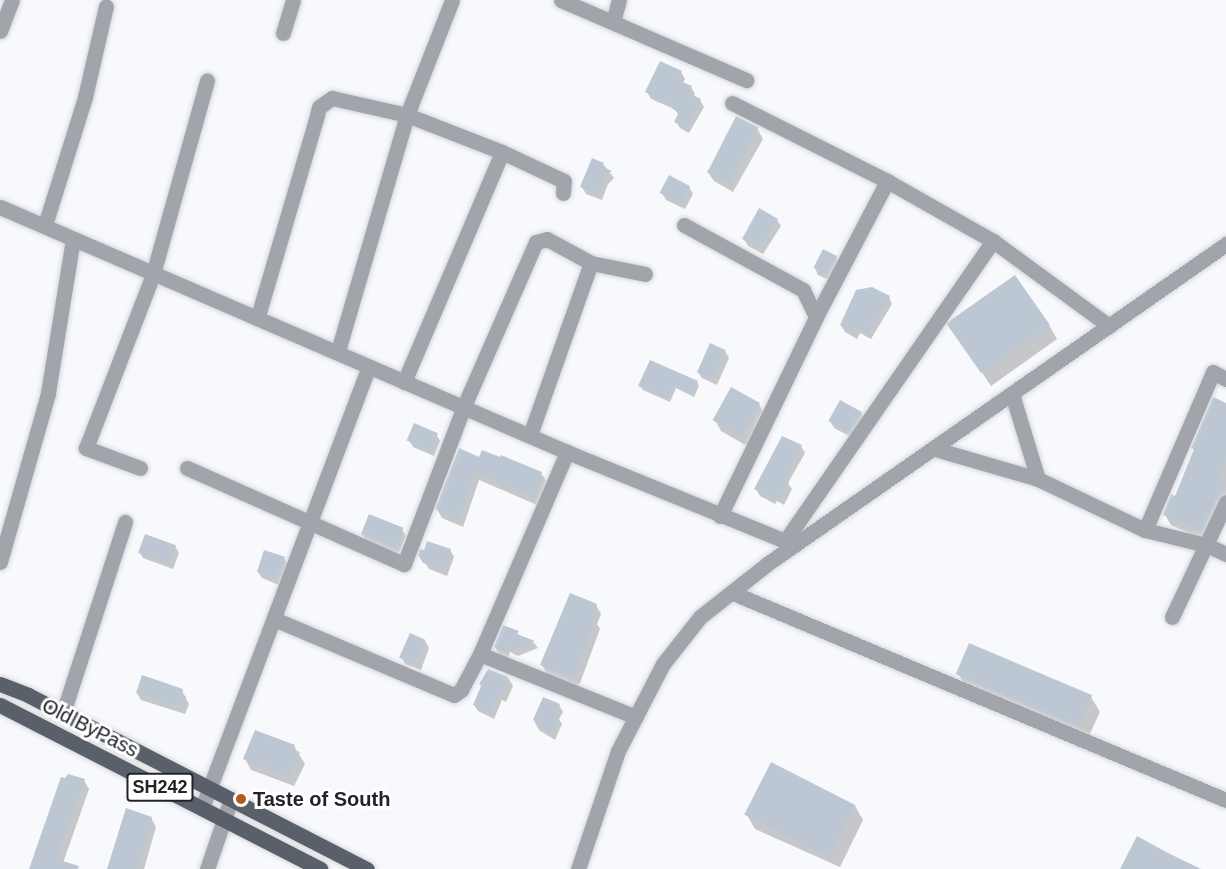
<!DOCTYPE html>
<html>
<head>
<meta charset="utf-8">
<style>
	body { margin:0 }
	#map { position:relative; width:1226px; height:869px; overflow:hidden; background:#f8f9fc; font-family:Helvetica,sans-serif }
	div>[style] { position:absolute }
	.shadow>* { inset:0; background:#0003 }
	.building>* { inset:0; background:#bdc7d4; transform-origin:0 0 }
	.roads { filter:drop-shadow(0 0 2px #d5d7da) drop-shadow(0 0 2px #d5d7da) }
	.minor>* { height:15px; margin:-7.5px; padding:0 7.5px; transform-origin:7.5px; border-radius:7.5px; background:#a1a5ab }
	.tertiary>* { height:15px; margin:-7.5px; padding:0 7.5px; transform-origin:7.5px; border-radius:7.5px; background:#a1a5ab }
	.primary>* { height:15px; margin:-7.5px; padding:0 7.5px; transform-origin:7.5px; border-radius:7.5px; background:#59606a }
	.dots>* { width:16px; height:16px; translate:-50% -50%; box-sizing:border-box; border:3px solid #fff; border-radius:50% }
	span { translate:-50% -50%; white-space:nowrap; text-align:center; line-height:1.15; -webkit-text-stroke:6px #fff; paint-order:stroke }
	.shield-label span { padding:2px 4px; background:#fff; border:2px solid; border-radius:4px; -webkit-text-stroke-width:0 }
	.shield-label { font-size:18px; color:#202429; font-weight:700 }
	.street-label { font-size:20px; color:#202429 }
	.poi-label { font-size:20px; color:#202429; font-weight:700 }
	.left { translate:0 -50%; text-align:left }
</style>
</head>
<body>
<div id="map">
	<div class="shadow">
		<i style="clip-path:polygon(681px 72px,685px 79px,683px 83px,691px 87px,695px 94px,693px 97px,700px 100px,704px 107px,689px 133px,680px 128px,676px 122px,679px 115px,674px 109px,651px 99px,647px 92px)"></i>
		<i style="clip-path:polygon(757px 128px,763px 139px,733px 192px,714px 181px,707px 171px)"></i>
		<i style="clip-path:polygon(603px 164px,614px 178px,608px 184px,602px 200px,586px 194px,582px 187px)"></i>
		<i style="clip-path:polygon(689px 187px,693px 194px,685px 209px,666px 200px,662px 193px)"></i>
		<i style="clip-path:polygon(777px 220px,781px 226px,763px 254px,748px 246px,744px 239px)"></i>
		<i style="clip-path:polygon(836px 257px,840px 264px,831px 281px,818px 275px,815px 268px)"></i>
		<i style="clip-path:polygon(889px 297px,892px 304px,871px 339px,860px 333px,857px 339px,845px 332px,841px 325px)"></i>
		<i style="clip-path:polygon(1049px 325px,1057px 339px,991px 386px,958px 337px)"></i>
		<i style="clip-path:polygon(725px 351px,729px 358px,717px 385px,702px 378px,698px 372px)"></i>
		<i style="clip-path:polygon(697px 382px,699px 386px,694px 397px,676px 388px,670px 402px,643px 390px,640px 386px)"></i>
		<i style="clip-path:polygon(759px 404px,765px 415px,747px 446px,721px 431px,715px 420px)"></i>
		<i style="clip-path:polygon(1226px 404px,1226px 502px,1207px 541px,1171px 525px,1165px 515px,1176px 498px,1194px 451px,1193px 448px)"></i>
		<i style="clip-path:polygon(861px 413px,865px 419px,853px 438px,834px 428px,830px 421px)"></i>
		<i style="clip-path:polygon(436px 434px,440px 441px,434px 456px,413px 447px,409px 440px)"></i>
		<i style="clip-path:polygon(801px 446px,805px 453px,788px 483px,792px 489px,784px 505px,777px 501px,775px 504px,760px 496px,756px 489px)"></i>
		<i style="clip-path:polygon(480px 459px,541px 473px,546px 481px,537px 505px,479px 480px,463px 527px,442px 518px,437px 509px)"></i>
		<i style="clip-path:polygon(402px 529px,406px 536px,398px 555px,366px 541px,362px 534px)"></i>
		<i style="clip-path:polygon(175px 546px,179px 553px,173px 569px,143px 558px,139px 551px)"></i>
		<i style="clip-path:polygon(450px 550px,454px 557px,447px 576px,429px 569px,420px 555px)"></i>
		<i style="clip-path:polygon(284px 558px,288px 565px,281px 586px,262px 578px,258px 572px)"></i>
		<i style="clip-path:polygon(596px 605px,601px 614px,597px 624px,600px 629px,580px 683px,576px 686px,547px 674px,542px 665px)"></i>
		<i style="clip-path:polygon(504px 627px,534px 643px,538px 648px,518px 656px,510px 652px,508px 658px,499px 654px,495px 647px)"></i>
		<i style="clip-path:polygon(425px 641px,429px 648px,421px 670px,405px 664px,402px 658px)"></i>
		<i style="clip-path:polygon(970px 645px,1091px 697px,1100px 712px,1087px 740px,966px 688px,958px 673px)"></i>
		<i style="clip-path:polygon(488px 671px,509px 679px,513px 686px,506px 702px,502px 700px,494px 719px,478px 711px,474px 705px)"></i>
		<i style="clip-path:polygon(182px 691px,189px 704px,185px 714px,141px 700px,137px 693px)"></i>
		<i style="clip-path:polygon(544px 699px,559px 705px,563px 712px,559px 719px,562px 724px,555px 740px,539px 730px,535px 723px)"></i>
		<i style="clip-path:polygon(294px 746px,305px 764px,294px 786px,251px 770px,245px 759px)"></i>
		<i style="clip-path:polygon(84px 780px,89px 789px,63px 863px,77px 869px,30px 869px)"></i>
		<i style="clip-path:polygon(855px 806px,863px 820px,840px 867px,755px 829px,747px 815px)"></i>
		<i style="clip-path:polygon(151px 818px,156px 827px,144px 869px,108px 869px)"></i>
	</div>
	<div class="building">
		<i style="clip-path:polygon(660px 61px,682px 71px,678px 80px,692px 86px,689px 93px,701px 99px,690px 123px,685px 127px,674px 122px,679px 112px,671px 108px,673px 105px,645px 92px)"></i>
		<i style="left:736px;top:116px;width:25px;height:63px;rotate:27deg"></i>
		<i style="clip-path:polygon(592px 158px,604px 163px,602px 167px,612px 171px,604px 177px,598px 194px,580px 187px)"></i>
		<i style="left:669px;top:175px;width:24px;height:20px;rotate:28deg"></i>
		<i style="clip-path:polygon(759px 208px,778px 219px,759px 248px,742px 239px)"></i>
		<i style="left:823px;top:249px;width:16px;height:21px;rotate:27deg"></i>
		<i style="left:1015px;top:275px;width:61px;height:84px;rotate:55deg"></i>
		<i style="clip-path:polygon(872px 287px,890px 296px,867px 333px,856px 327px,853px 333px,840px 325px,856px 290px)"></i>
		<i style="left:710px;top:343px;width:17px;height:32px;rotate:24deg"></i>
		<i style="clip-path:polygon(650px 360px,698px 381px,692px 394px,673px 385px,667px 399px,638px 386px)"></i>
		<i style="left:731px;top:387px;width:33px;height:38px;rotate:29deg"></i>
		<i style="clip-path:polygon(1213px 397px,1226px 403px,1226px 460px,1218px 478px,1225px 481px,1202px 531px,1163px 515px,1171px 494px,1175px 496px,1194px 449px,1191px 448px)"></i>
		<i style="left:840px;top:400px;width:25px;height:24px;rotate:29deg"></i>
		<i style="left:414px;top:423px;width:26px;height:19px;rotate:23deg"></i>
		<i style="clip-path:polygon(782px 436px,802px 445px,784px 479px,789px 482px,780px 499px,773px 495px,772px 498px,754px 489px)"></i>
		<i style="clip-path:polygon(459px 448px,479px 457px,482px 450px,500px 457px,501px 455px,542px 472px,533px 497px,475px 472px,458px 520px,435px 509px)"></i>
		<i style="left:369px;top:514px;width:37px;height:22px;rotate:22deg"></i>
		<i style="left:145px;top:534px;width:33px;height:20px;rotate:20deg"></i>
		<i style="clip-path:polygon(427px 541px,451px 549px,444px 570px,423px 563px,418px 555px,420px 549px,424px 550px)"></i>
		<i style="left:264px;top:550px;width:22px;height:23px;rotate:18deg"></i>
		<i style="clip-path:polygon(570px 593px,597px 604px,592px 617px,596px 619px,575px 674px,571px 678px,540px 665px)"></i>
		<i style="clip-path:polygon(503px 625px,519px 631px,517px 634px,535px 641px,513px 650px,506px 647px,504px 652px,494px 647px)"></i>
		<i style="left:410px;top:633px;width:17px;height:27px;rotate:24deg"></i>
		<i style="left:969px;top:643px;width:134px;height:34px;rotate:23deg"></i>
		<i style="clip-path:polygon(488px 669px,508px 677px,502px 696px,498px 694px,491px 713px,473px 705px,481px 686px,479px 684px)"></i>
		<i style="clip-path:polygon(142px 675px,183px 689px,182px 695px,186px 696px,181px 708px,136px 693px)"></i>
		<i style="clip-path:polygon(543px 697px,560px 704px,555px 714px,559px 716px,557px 725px,552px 735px,533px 720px)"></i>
		<i style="clip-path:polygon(255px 730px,295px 745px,293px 750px,300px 752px,292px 772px,288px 776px,243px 759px)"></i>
		<i style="left:771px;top:762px;width:95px;height:59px;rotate:27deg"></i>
		<i style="clip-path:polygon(68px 774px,85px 779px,56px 859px,79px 866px,78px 869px,29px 869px,61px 777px,65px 778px)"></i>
		<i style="clip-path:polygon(126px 808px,152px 817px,150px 828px,137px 869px,107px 869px)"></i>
		<i style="clip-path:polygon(1137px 836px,1166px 852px,1201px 869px,1120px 869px)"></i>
	</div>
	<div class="roads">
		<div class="minor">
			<i style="left:561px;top:0;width:202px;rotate:23.4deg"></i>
			<i style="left:613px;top:22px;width:23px;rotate:-75deg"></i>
			<i style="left:0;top:31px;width:33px;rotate:-69deg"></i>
			<i style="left:283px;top:33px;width:34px;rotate:-73deg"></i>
			<i style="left:732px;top:103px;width:174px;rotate:26.7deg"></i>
			<i style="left:887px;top:181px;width:122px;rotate:29.5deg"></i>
			<i style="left:993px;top:241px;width:144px;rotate:36.2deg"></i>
			<i style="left:0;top:207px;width:618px;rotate:23.37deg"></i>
			<i style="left:567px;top:452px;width:246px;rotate:22.2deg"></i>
			<i style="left:45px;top:225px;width:134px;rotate:-72.6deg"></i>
			<i style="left:85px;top:97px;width:93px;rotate:-77deg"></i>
			<i style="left:684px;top:225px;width:136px;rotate:28.6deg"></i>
			<i style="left:803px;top:290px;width:30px;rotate:64deg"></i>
			<i style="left:258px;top:316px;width:209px;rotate:-73.6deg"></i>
			<i style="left:317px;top:115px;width:8px;rotate:-76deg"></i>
			<i style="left:319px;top:107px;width:16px;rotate:-35deg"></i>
			<i style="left:332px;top:98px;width:77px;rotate:12.8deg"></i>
			<i style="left:407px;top:115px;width:102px;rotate:21.3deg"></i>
			<i style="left:502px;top:152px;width:68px;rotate:25.1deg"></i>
			<i style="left:564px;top:181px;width:12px;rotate:95deg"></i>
			<i style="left:338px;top:351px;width:246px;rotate:-73.7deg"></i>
			<i style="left:407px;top:115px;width:123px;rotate:-68.6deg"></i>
			<i style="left:404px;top:382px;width:250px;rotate:-66.9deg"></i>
			<i style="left:1012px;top:394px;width:89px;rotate:73deg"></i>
			<i style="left:530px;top:435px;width:182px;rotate:-70.5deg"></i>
			<i style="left:935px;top:449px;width:107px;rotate:16.2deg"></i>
			<i style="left:1038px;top:479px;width:119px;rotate:25.5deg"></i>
			<i style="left:1145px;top:530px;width:63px;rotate:13.8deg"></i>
			<i style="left:1206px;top:545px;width:22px;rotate:24deg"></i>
			<i style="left:567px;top:452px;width:220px;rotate:113.3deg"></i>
			<i style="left:480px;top:654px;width:168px;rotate:22deg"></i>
			<i style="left:140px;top:468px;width:58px;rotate:-159.7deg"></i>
			<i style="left:86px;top:448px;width:186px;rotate:-68.9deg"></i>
			<i style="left:153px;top:274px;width:201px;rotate:-74.4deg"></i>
			<i style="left:187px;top:468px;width:237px;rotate:23.9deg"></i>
			<i style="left:404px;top:564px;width:169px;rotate:-69.2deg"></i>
			<i style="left:464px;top:406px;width:179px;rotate:-66.3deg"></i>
			<i style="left:536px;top:242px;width:11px;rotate:-15deg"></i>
			<i style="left:547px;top:239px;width:50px;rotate:28.6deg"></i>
			<i style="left:591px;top:263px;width:55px;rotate:11.5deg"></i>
			<i style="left:720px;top:516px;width:221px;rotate:-64.2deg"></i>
			<i style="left:816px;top:317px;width:153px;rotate:-62.4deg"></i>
			<i style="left:1145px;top:530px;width:172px;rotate:-66.7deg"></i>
			<i style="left:1213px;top:372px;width:15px;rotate:28deg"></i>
			<i style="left:785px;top:541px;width:365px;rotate:-55.3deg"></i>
			<i style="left:0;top:562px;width:176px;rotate:-74.1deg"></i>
			<i style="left:48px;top:393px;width:156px;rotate:-80.8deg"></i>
			<i style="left:733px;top:593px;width:535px;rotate:22.78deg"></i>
			<i style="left:1172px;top:617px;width:127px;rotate:-64.8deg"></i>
			<i style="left:274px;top:619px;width:195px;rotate:22.9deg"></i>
			<i style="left:454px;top:695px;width:9px;rotate:-36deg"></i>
			<i style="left:461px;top:690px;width:41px;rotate:-62.2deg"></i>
			<i style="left:63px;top:713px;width:201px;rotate:-72deg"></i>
			<i style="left:202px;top:808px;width:472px;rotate:-69.3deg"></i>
			<i style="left:207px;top:869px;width:74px;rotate:-71.1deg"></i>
		</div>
		<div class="tertiary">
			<i style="left:578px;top:869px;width:125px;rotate:-71.3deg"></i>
			<i style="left:618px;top:751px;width:98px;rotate:-62.7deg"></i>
			<i style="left:663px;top:664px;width:60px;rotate:-51.8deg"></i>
			<i style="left:700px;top:617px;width:85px;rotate:-38.3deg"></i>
			<i style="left:767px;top:564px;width:560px;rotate:-34.88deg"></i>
		</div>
		<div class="primary">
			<i style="left:0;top:684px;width:30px;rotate:21deg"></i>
			<i style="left:28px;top:695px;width:381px;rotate:27.2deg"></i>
			<i style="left:0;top:705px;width:360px;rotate:27.1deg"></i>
		</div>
	</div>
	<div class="dots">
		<i style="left:241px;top:799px;background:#b75618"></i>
	</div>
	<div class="shield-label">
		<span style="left:160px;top:787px">SH242</span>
	</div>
	<div class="street-label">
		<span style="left:90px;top:728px;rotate:27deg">Old ByPass</span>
	</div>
	<div class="poi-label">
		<span class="left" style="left:253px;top:799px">Taste of South</span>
	</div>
</div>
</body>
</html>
